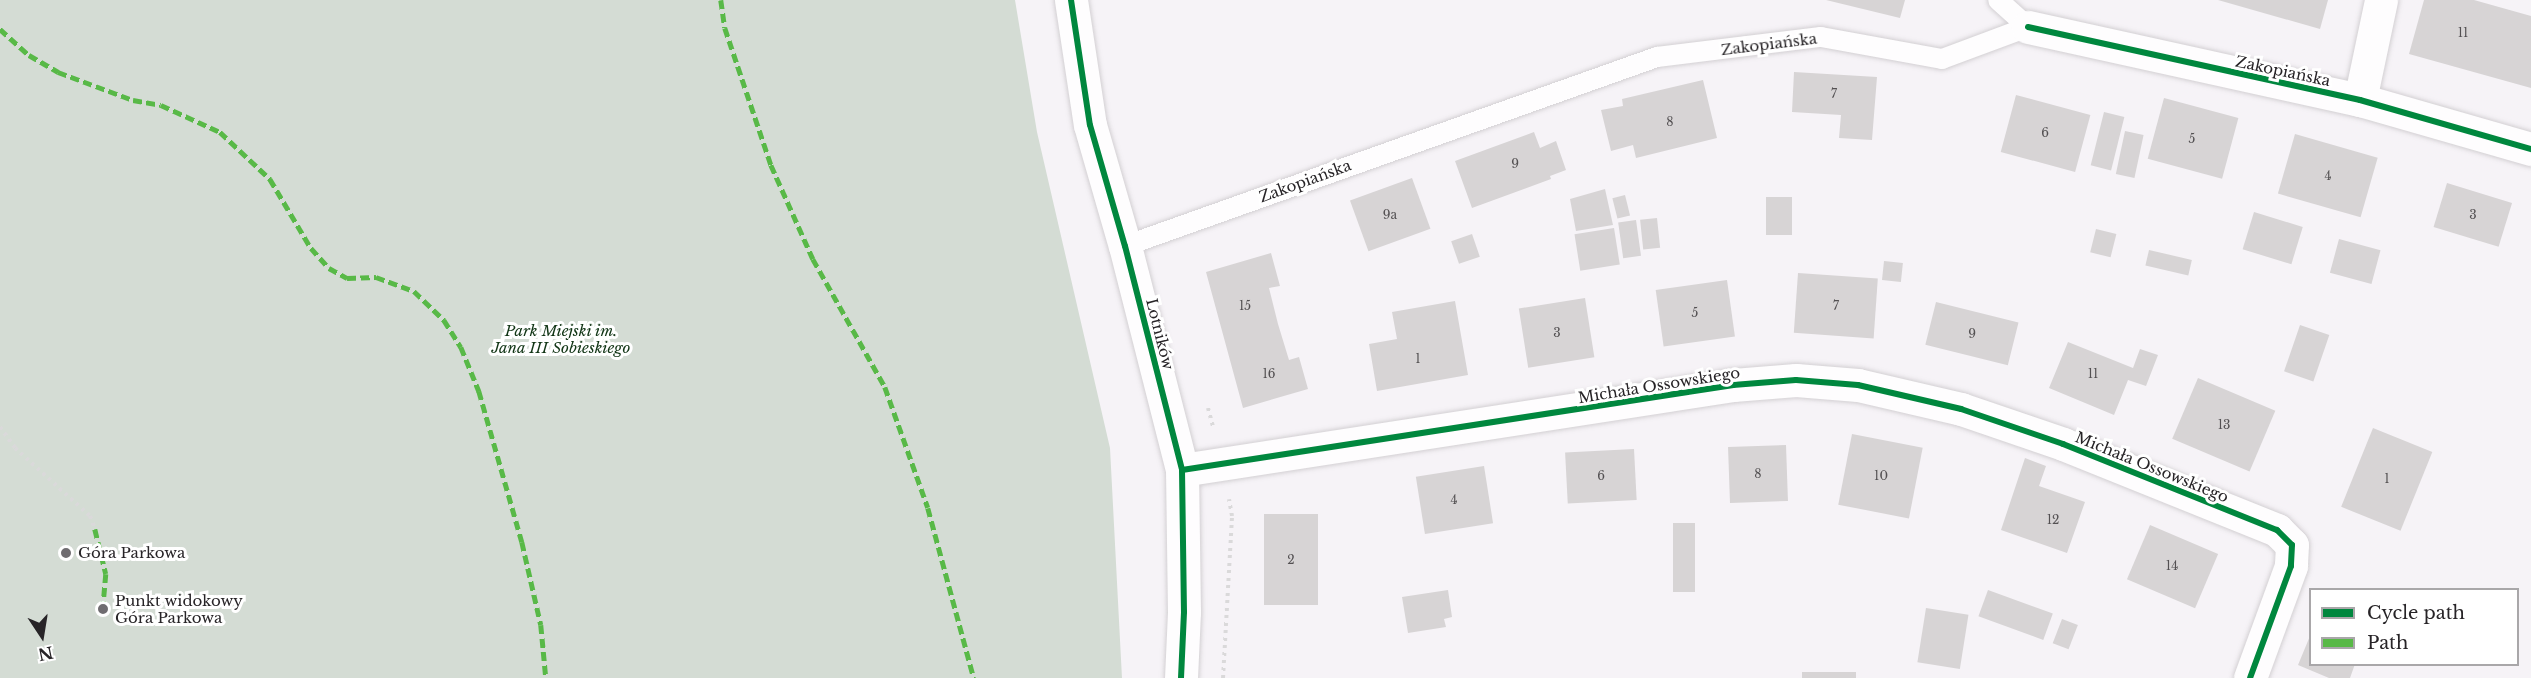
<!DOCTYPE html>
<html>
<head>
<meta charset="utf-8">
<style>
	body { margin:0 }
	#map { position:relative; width:2531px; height:678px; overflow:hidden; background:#f6f3f7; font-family:"Libre Baskerville",serif }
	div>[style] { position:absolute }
	.green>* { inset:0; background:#d4dcd4 }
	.building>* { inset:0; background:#d7d4d5; transform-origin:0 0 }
	.path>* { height:4px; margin-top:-2px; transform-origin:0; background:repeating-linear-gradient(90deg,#dad9da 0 3px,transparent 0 7.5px) }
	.roads { filter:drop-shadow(0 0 2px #d3d0d3) drop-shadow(0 0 2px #d3d0d3) }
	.lane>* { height:20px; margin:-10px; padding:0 10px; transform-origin:10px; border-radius:10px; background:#fefdfe }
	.street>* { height:33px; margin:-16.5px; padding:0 16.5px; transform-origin:16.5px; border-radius:16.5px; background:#fefdfe }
	.quiet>* { height:4.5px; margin-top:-2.25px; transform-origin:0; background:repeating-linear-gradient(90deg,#58b947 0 9px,transparent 0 13.5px) }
	.cycleway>* { height:6px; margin:-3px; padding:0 3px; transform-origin:3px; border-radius:3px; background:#00873e }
	.dots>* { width:16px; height:16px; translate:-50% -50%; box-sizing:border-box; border:3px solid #fff; border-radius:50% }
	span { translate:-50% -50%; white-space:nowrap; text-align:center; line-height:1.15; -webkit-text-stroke:6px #fff; paint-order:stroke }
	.number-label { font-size:12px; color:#535052 }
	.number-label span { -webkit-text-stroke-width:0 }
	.street-label { font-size:15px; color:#272427 }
	.park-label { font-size:15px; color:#113515; font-style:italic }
	.poi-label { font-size:15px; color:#272427 }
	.left { translate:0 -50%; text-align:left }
	.legend { position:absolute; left:2309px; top:588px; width:210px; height:78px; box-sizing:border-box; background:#fff; border:2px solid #a9a7a9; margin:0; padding:8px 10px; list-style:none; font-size:18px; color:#272427 }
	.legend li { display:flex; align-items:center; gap:12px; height:30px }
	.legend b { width:30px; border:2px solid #a9a7a9 }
	.north { position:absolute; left:12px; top:606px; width:60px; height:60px; -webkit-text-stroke:4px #fff; paint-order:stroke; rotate:168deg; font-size:16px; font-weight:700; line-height:24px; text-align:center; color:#272427 }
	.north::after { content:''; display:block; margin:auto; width:21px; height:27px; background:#272427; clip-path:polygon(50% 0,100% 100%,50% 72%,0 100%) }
</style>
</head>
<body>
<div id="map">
	<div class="green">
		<i style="clip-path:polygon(0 0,1015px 0,1037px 132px,1110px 448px,1122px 678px,0 678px)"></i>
	</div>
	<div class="building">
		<i style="clip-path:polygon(1826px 0,1905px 0,1900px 18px)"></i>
		<i style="clip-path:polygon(2218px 0,2328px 0,2320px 29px)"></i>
		<i style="clip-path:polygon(2424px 0,2474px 0,2531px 16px,2531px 88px,2409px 54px)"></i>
		<i style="clip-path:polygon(1794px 72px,1877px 77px,1872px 140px,1839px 138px,1841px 115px,1792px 112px)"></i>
		<i style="clip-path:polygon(1703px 80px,1717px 138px,1636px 158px,1633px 145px,1611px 151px,1601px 110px,1623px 106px,1622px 99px)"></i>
		<i style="left:2016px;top:95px;width:77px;height:59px;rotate:15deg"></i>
		<i style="left:2164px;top:98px;width:77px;height:63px;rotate:15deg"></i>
		<i style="left:2104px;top:112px;width:21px;height:55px;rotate:14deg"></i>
		<i style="left:2125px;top:131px;width:19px;height:44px;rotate:12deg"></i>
		<i style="clip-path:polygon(1534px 132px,1540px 148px,1556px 141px,1566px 170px,1550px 176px,1551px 179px,1472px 208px,1455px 161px)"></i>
		<i style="left:2295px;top:134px;width:86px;height:62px;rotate:16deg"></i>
		<i style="left:1412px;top:178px;width:54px;height:66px;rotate:70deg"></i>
		<i style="left:2447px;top:183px;width:68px;height:46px;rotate:17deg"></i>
		<i style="clip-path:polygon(1605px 189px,1613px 225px,1576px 231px,1570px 199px)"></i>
		<i style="left:1625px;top:195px;width:21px;height:13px;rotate:76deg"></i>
		<i style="left:1766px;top:197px;width:26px;height:38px"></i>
		<i style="left:2254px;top:212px;width:51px;height:39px;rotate:17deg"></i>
		<i style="left:1657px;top:218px;width:30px;height:17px;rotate:84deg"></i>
		<i style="left:1636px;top:220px;width:36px;height:18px;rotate:82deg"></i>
		<i style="left:1614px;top:228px;width:37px;height:40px;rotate:81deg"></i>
		<i style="left:2096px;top:229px;width:21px;height:24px;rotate:14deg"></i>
		<i style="left:1472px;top:234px;width:24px;height:22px;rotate:71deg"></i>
		<i style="left:2339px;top:239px;width:43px;height:35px;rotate:15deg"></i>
		<i style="left:2149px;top:250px;width:44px;height:16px;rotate:13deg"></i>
		<i style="clip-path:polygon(1271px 253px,1280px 286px,1269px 288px,1278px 324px,1289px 360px,1299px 357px,1308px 389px,1243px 408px,1206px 272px)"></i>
		<i style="left:1884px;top:261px;width:19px;height:19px;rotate:6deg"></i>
		<i style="left:1798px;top:273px;width:80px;height:60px;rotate:4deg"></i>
		<i style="left:1727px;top:280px;width:57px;height:72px;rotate:82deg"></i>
		<i style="left:1585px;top:298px;width:60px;height:67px;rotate:81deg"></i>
		<i style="clip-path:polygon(1455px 301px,1468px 375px,1377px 391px,1369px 344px,1397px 339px,1392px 312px)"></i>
		<i style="left:1936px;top:302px;width:85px;height:44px;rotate:14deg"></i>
		<i style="left:2300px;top:325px;width:31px;height:49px;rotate:19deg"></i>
		<i style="clip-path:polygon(2068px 342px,2133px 368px,2140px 349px,2158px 355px,2146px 386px,2128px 380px,2114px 415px,2049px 388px)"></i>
		<i style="left:2198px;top:378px;width:84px;height:66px;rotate:23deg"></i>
		<i style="left:2373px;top:428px;width:64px;height:85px;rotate:22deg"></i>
		<i style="left:1852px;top:434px;width:72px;height:72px;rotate:11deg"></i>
		<i style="left:1786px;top:445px;width:56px;height:58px;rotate:88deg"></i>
		<i style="left:1634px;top:449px;width:51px;height:69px;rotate:87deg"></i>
		<i style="clip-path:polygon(2025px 458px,2046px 466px,2039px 486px,2085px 502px,2067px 553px,2001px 530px)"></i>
		<i style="left:1484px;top:466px;width:58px;height:69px;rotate:81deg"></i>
		<i style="left:1264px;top:514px;width:54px;height:91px"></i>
		<i style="left:1673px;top:523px;width:22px;height:69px"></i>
		<i style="left:2150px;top:525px;width:74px;height:59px;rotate:23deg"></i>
		<i style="clip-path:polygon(1448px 590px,1452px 617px,1444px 619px,1446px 627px,1408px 633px,1402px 597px)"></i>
		<i style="left:1988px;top:590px;width:69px;height:28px;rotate:20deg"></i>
		<i style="left:1926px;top:608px;width:43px;height:55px;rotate:9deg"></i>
		<i style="left:2062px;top:619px;width:17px;height:26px;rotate:21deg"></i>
		<i style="clip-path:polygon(2310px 636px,2310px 664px,2355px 664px,2350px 678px,2329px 678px,2298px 665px)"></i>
		<i style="left:1802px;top:672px;width:54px;height:6px"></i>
	</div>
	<div class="path">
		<i style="left:1208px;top:408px;width:20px;rotate:75deg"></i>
		<i style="left:0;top:427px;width:26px;rotate:54deg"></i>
		<i style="left:15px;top:448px;width:101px;rotate:42.2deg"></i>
		<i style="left:90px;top:516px;width:14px;rotate:69deg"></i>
		<i style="left:1223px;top:678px;width:162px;rotate:-86.8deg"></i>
		<i style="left:1232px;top:516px;width:17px;rotate:-100deg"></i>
	</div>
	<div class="roads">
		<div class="lane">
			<i style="left:1125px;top:246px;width:565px;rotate:-19.56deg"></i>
			<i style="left:1657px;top:57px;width:165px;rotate:-7deg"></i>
			<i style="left:1821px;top:37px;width:123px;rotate:10.3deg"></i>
			<i style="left:1942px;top:59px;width:92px;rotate:-20.4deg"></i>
			<i style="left:2028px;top:27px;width:40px;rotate:-138deg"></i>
		</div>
		<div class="street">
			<i style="left:1071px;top:0;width:126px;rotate:81.4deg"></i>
			<i style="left:1090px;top:125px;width:126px;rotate:73.9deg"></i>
			<i style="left:1125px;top:246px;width:231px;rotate:75.7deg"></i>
			<i style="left:1182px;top:470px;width:142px;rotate:89.2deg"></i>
			<i style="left:1184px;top:612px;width:66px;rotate:92.6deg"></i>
			<i style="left:2028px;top:27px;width:340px;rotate:12.4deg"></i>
			<i style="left:2360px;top:100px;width:178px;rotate:16deg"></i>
			<i style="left:2360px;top:100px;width:102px;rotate:-78.1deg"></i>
			<i style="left:1182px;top:470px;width:558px;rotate:-8.77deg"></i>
			<i style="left:1733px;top:385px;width:63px;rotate:-4.5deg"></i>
			<i style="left:1796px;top:380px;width:62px;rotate:4.6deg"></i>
			<i style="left:1858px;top:385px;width:106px;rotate:13.1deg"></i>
			<i style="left:1961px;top:409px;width:108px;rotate:18.9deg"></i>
			<i style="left:2063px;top:444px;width:231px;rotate:21.9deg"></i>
			<i style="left:2277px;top:530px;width:21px;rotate:45deg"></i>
			<i style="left:2292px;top:545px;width:21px;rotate:93deg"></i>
			<i style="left:2291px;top:566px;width:119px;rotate:110.1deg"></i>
		</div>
	</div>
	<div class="quiet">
		<i style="left:721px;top:0;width:28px;rotate:82deg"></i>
		<i style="left:725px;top:28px;width:145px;rotate:71.4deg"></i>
		<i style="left:771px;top:165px;width:103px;rotate:65.9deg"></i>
		<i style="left:813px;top:259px;width:147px;rotate:60.6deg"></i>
		<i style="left:885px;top:387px;width:128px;rotate:70.4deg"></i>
		<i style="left:928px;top:508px;width:176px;rotate:74.9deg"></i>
		<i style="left:0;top:29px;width:39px;rotate:42deg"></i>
		<i style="left:29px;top:55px;width:34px;rotate:30deg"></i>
		<i style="left:58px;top:72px;width:80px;rotate:20.5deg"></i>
		<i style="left:133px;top:100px;width:28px;rotate:10deg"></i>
		<i style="left:161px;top:105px;width:65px;rotate:24.6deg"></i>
		<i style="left:220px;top:132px;width:69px;rotate:43.2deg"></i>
		<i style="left:270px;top:179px;width:80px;rotate:59.3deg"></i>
		<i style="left:311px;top:248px;width:27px;rotate:48deg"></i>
		<i style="left:329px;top:268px;width:21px;rotate:29deg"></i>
		<i style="left:347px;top:278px;width:29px;rotate:-2deg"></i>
		<i style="left:376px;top:277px;width:40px;rotate:20.2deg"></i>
		<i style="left:414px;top:291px;width:42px;rotate:44deg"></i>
		<i style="left:444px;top:320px;width:32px;rotate:58deg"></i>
		<i style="left:461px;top:347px;width:48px;rotate:67.8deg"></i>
		<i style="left:479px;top:391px;width:157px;rotate:74.1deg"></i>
		<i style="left:522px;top:542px;width:85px;rotate:77.1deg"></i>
		<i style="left:541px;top:625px;width:53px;rotate:84.6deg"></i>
		<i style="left:95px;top:529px;width:46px;rotate:76.3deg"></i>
		<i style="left:106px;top:574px;width:35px;rotate:95deg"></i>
	</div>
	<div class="cycleway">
		<i style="left:1071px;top:0;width:126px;rotate:81.4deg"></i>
		<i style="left:1090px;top:125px;width:126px;rotate:73.9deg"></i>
		<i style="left:1125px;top:246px;width:231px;rotate:75.7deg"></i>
		<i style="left:1182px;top:470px;width:142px;rotate:89.2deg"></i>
		<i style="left:1184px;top:612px;width:66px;rotate:92.6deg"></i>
		<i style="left:2028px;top:27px;width:340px;rotate:12.4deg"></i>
		<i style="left:2360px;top:100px;width:178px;rotate:16deg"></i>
		<i style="left:1182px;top:470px;width:558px;rotate:-8.77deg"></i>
		<i style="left:1733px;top:385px;width:63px;rotate:-4.5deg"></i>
		<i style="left:1796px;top:380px;width:62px;rotate:4.6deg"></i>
		<i style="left:1858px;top:385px;width:106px;rotate:13.1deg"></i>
		<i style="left:1961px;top:409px;width:108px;rotate:18.9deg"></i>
		<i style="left:2063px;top:444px;width:231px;rotate:21.9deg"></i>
		<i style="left:2277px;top:530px;width:21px;rotate:45deg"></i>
		<i style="left:2292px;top:545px;width:21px;rotate:93deg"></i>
		<i style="left:2291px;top:566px;width:119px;rotate:110.1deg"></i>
	</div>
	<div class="dots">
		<i style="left:66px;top:553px;background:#6f6c70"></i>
		<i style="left:103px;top:609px;background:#6f6c70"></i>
	</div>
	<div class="number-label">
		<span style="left:2463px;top:33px">11</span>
		<span style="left:1834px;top:94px">7</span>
		<span style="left:1670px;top:122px">8</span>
		<span style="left:2045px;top:133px">6</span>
		<span style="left:2192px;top:139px">5</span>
		<span style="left:1515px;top:164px">9</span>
		<span style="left:2328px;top:176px">4</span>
		<span style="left:1390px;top:215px">9a</span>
		<span style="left:2473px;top:215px">3</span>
		<span style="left:1245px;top:306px">15</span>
		<span style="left:1836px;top:306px">7</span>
		<span style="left:1695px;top:313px">5</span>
		<span style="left:1557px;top:333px">3</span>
		<span style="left:1972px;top:334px">9</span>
		<span style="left:1418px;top:359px">1</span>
		<span style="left:1269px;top:374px">16</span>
		<span style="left:2093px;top:374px">11</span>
		<span style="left:2224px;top:425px">13</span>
		<span style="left:1758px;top:474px">8</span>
		<span style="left:1601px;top:476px">6</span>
		<span style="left:1881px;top:476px">10</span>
		<span style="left:2387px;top:479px">1</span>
		<span style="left:1454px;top:500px">4</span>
		<span style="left:2053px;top:520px">12</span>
		<span style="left:1291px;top:560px">2</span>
		<span style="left:2172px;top:566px">14</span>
	</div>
	<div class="street-label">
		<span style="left:1769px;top:44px;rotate:-7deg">Zakopiańska</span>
		<span style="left:2283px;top:71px;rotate:12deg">Zakopiańska</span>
		<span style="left:1305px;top:181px;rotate:-20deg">Zakopiańska</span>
		<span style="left:1160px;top:334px;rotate:76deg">Lotników</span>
		<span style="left:1659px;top:385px;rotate:-9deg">Michała Ossowskiego</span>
		<span style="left:2152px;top:467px;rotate:22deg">Michała Ossowskiego</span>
	</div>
	<div class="park-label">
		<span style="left:561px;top:339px">Park Miejski im.<br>Jana III Sobieskiego</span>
	</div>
	<div class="poi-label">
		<span class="left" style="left:78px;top:553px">Góra Parkowa</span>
		<span class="left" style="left:115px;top:609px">Punkt widokowy<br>Góra Parkowa</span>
	</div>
	<ul class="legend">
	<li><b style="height:8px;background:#00873e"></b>Cycle path</li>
	<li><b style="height:8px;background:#58b947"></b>Path</li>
	</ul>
	<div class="north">N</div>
</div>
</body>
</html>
